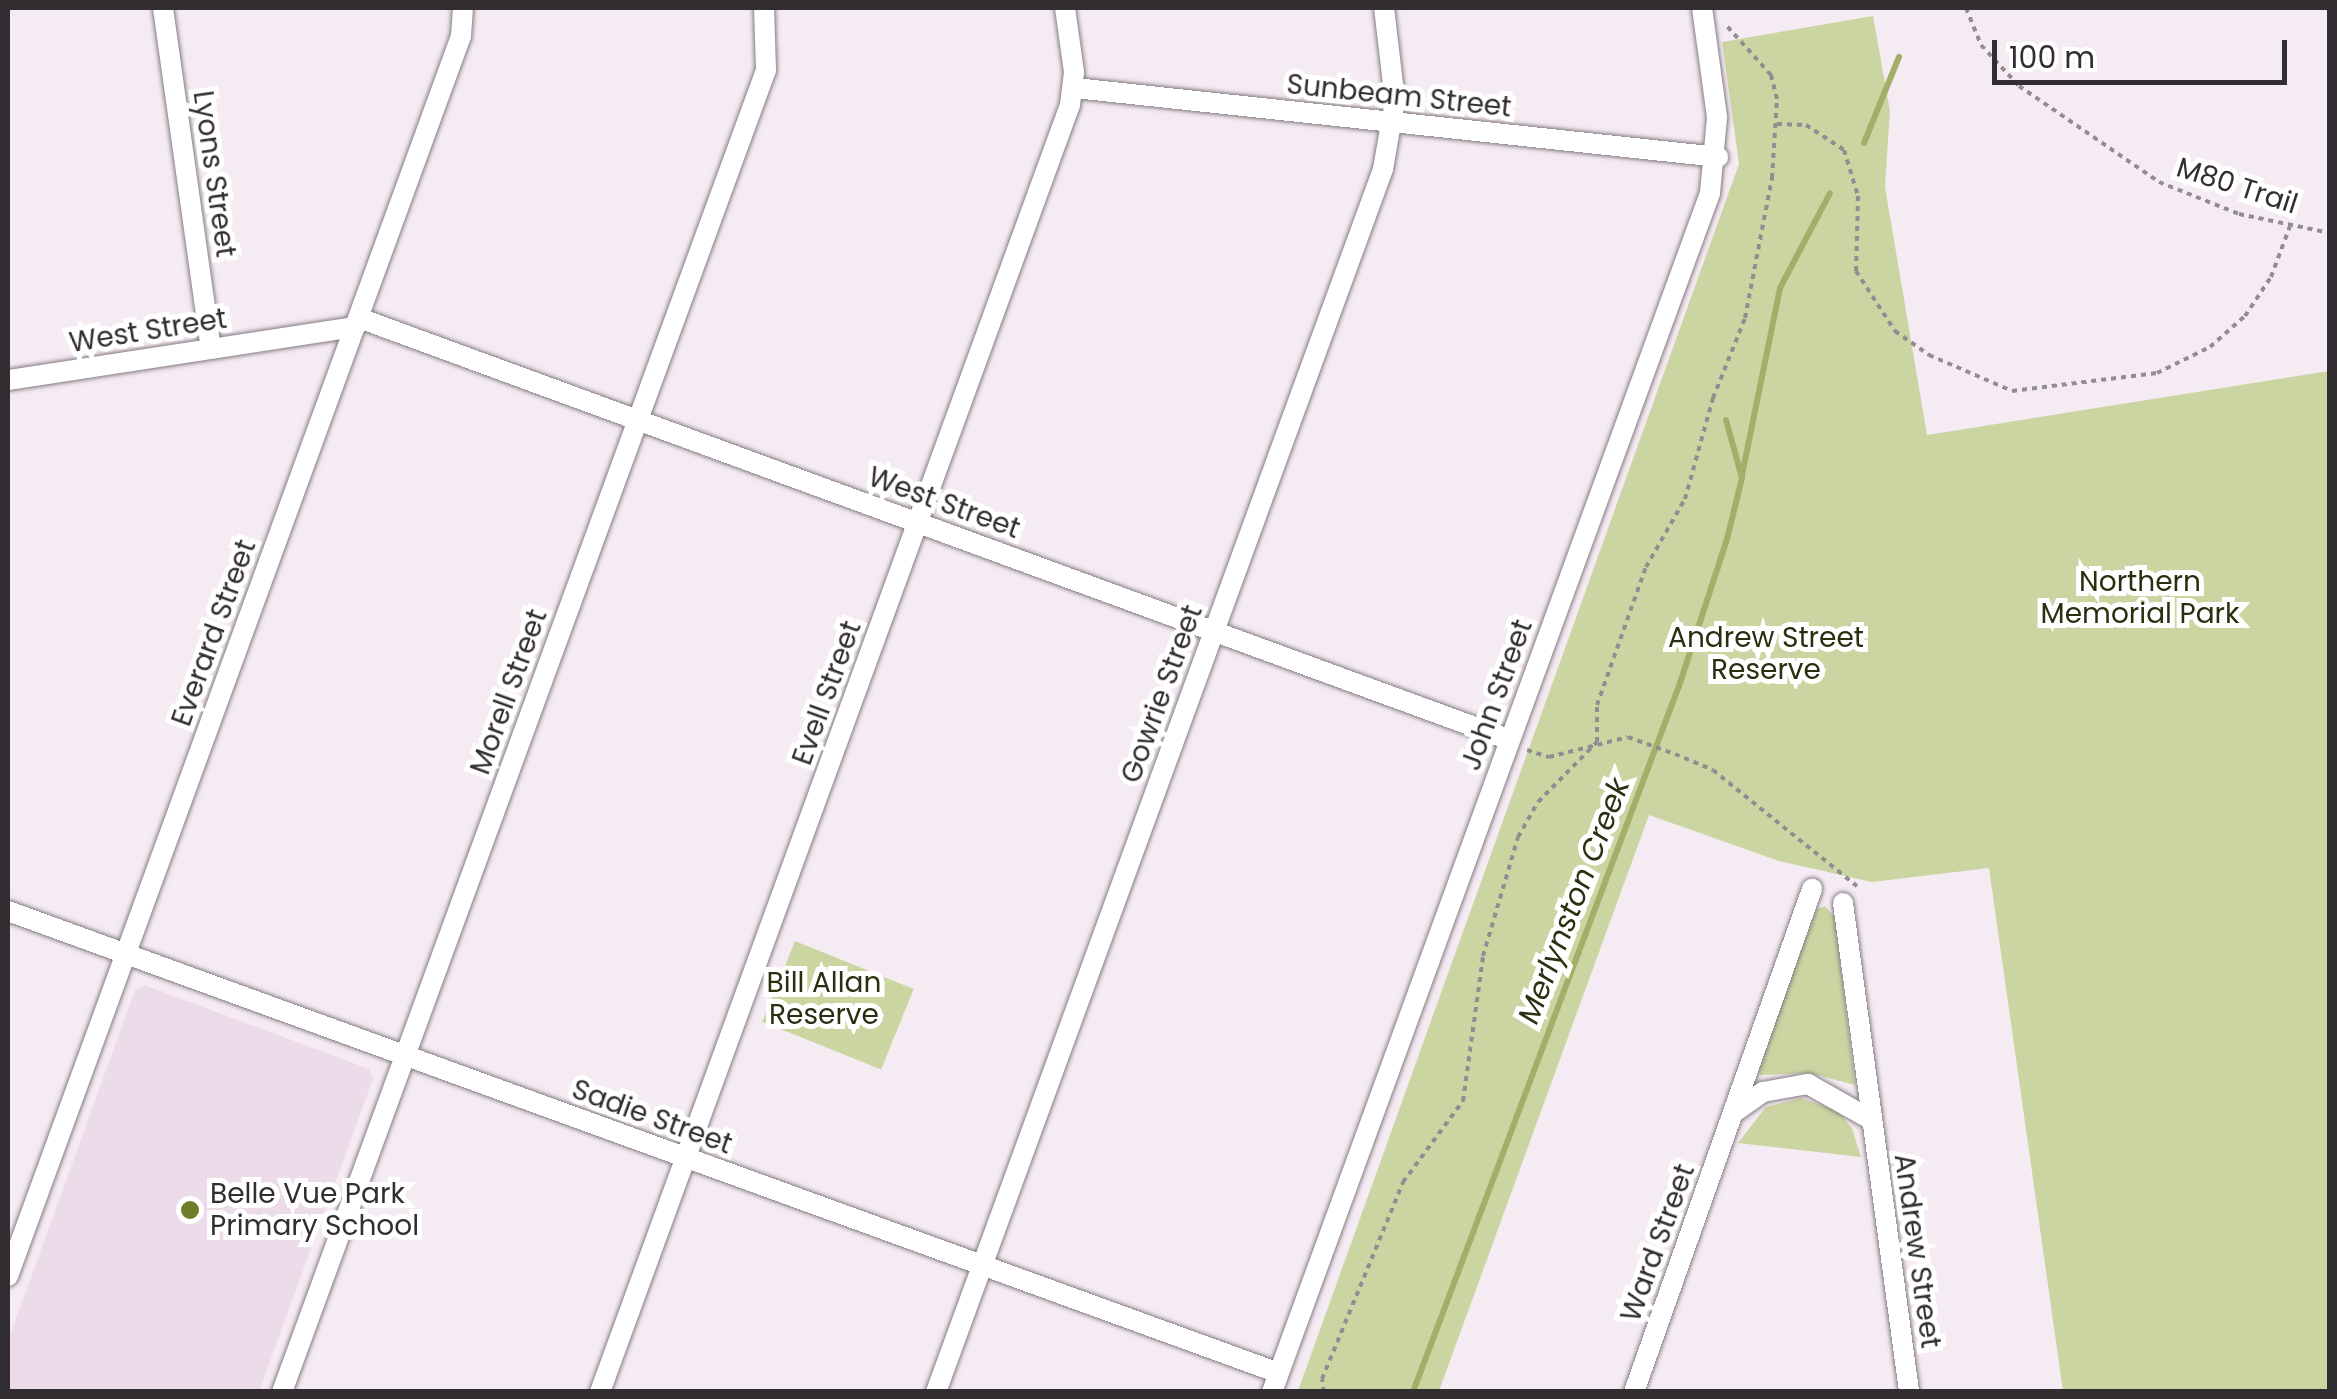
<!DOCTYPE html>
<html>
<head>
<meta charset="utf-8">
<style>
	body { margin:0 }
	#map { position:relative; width:2337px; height:1399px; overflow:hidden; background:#f5ebf3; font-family:Poppins,sans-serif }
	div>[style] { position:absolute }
	.built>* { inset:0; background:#ecdce9 }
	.green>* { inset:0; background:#cbd5a1; transform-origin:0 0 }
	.stream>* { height:6px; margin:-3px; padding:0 3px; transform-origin:3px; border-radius:3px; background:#a3af68 }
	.path>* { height:4px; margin-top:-2px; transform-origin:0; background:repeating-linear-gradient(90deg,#938c91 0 5px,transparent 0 10px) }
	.roads { filter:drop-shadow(0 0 2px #847c83) drop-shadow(0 0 2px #847c83) }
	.minor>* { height:20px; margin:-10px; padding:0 10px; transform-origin:10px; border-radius:10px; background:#fff }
	.dots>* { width:28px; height:28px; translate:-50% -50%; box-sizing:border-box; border:5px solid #fff; border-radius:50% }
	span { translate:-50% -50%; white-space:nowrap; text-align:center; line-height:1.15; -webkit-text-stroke:10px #fff; paint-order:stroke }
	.street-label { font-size:28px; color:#312d30 }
	.park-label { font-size:28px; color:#2b2f10 }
	.poi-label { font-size:28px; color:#312d30 }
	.left { translate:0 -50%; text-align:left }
	.water-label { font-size:30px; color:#2c3011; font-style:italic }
	.frame { position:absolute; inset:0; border:10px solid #312d30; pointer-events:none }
	.scale { position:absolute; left:1992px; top:40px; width:295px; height:45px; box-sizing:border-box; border:5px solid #312d30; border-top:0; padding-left:12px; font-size:30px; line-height:35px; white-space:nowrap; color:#312d30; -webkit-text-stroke:8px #fff; paint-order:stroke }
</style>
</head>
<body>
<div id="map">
	<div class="built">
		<i style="clip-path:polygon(144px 985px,369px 1069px,373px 1079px,259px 1391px,8px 1391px,8px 1341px,135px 990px)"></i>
	</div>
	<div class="green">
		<i style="clip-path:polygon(1873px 16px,1890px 111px,1885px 187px,1927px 435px,2329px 371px,2329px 1391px,2063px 1391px,1989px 868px,1872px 882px,1779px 861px,1649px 815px,1439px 1391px,1298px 1391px,1739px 164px,1722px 42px)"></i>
		<i style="clip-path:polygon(1825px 906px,1835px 918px,1855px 1085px,1809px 1073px,1760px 1075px,1758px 1066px,1816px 909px)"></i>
		<i style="left:795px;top:941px;width:128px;height:87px;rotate:22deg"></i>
		<i style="clip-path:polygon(1801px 1098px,1837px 1111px,1852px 1128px,1861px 1157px,1738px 1143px,1766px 1107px)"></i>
	</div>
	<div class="stream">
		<i style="left:1864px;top:143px;width:93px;rotate:-67.9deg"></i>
		<i style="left:1742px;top:475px;width:191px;rotate:-78.5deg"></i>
		<i style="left:1780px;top:288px;width:107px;rotate:-62.2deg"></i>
		<i style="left:1413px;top:1392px;width:758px;rotate:-69.36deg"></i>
		<i style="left:1680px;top:683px;width:151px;rotate:-71.9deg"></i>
		<i style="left:1727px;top:539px;width:63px;rotate:-76.2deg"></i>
		<i style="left:1742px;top:478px;width:60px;rotate:-105.4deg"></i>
	</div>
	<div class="path">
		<i style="left:1966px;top:8px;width:40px;rotate:68deg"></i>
		<i style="left:1981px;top:45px;width:56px;rotate:47.2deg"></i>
		<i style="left:2019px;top:86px;width:170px;rotate:34.4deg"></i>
		<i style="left:2159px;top:182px;width:86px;rotate:21.8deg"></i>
		<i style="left:2239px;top:214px;width:93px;rotate:11.8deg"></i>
		<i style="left:1777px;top:124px;width:29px;rotate:2deg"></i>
		<i style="left:1806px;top:125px;width:45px;rotate:33.3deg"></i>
		<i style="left:1844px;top:150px;width:48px;rotate:73.1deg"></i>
		<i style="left:1858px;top:196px;width:75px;rotate:91.5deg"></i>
		<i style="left:1856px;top:271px;width:72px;rotate:57deg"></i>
		<i style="left:1895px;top:331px;width:42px;rotate:35.2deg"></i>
		<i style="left:1929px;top:355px;width:90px;rotate:23.4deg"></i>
		<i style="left:2012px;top:391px;width:146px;rotate:-7.1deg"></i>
		<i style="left:2157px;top:373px;width:59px;rotate:-26.1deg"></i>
		<i style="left:2210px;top:347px;width:47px;rotate:-41.5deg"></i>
		<i style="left:2245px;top:316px;width:47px;rotate:-56.3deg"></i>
		<i style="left:2271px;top:277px;width:54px;rotate:-69.6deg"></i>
		<i style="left:1527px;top:750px;width:23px;rotate:18deg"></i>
		<i style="left:1549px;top:757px;width:81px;rotate:-14.2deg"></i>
		<i style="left:1628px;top:737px;width:50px;rotate:19.9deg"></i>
		<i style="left:1675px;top:754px;width:41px;rotate:22.8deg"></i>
		<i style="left:1713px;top:770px;width:185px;rotate:38.9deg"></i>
		<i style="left:1324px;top:1392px;width:13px;rotate:-99deg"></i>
		<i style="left:1322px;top:1379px;width:213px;rotate:-67.6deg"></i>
		<i style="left:1403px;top:1182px;width:101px;rotate:-53.5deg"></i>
		<i style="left:1463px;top:1101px;width:146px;rotate:-82.1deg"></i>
		<i style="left:1483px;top:956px;width:124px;rotate:-73.6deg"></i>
		<i style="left:1518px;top:837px;width:40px;rotate:-60.3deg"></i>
		<i style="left:1538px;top:802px;width:84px;rotate:-45.5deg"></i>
		<i style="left:1597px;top:742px;width:37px;rotate:-90deg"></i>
		<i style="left:1597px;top:705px;width:146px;rotate:-70.5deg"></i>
		<i style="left:1646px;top:567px;width:78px;rotate:-60.2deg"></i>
		<i style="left:1685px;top:499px;width:105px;rotate:-74.5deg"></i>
		<i style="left:1713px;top:398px;width:86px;rotate:-68.2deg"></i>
		<i style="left:1745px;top:318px;width:143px;rotate:-79.1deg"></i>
		<i style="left:1772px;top:178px;width:79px;rotate:-86.4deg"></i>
		<i style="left:1777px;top:99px;width:25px;rotate:-104deg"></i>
		<i style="left:1771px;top:75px;width:67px;rotate:-132deg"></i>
	</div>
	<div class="roads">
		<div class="minor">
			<i style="left:163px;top:8px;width:344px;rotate:82deg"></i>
			<i style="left:1075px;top:88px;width:647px;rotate:6.12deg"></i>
			<i style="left:359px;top:318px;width:1226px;rotate:20.13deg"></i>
			<i style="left:8px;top:380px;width:351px;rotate:-8.7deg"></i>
			<i style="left:1843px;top:903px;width:493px;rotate:82.3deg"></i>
			<i style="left:8px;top:911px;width:1352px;rotate:19.98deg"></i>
			<i style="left:1733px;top:1113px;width:37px;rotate:-35deg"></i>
			<i style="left:1763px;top:1092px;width:46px;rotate:-10.1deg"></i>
			<i style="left:1808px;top:1084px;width:71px;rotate:29.4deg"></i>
			<i style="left:8px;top:1276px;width:1320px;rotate:-69.93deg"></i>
			<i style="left:461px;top:36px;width:28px;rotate:-86deg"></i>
			<i style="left:282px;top:1392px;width:1408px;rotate:-69.89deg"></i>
			<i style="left:766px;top:70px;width:62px;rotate:-91.8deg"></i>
			<i style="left:600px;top:1392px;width:1370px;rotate:-69.94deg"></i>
			<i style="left:1070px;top:105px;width:33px;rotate:-83deg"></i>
			<i style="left:1074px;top:72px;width:65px;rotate:-98deg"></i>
			<i style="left:936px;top:1392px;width:1302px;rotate:-69.92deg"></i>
			<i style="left:1383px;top:169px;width:69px;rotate:-80deg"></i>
			<i style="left:1395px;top:101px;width:94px;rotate:-96.7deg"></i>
			<i style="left:1272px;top:1392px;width:1276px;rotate:-69.93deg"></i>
			<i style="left:1710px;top:193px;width:76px;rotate:-84.7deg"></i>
			<i style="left:1717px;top:117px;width:110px;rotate:-97.8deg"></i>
			<i style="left:1634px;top:1392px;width:534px;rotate:-70.51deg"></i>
		</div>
	</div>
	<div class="dots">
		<i style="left:190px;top:1210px;background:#717c28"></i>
	</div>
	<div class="street-label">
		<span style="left:1399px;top:96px;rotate:6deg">Sunbeam Street</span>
		<span style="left:214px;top:174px;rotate:82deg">Lyons Street</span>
		<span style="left:2237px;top:186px;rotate:18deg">M80 Trail</span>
		<span style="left:148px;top:331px;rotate:-9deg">West Street</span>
		<span style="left:944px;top:503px;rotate:20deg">West Street</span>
		<span style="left:214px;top:633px;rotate:-70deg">Everard Street</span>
		<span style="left:509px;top:692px;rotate:-70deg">Morell Street</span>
		<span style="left:827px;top:693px;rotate:-70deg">Evell Street</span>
		<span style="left:1162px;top:694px;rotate:-70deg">Gowrie Street</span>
		<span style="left:1497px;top:695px;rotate:-70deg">John Street</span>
		<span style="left:652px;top:1117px;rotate:20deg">Sadie Street</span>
		<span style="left:1658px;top:1243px;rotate:-70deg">Ward Street</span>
		<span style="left:1917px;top:1251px;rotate:82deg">Andrew Street</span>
	</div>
	<div class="park-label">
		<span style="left:2140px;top:598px">Northern<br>Memorial Park</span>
		<span style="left:1766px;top:654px">Andrew Street<br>Reserve</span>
		<span style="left:824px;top:999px">Bill Allan<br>Reserve</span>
	</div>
	<div class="poi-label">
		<span class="left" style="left:210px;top:1210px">Belle Vue Park<br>Primary School</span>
	</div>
	<div class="water-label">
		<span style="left:1574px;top:901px;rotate:-69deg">Merlynston Creek</span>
	</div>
	<div class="frame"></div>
	<div class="scale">100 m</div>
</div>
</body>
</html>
